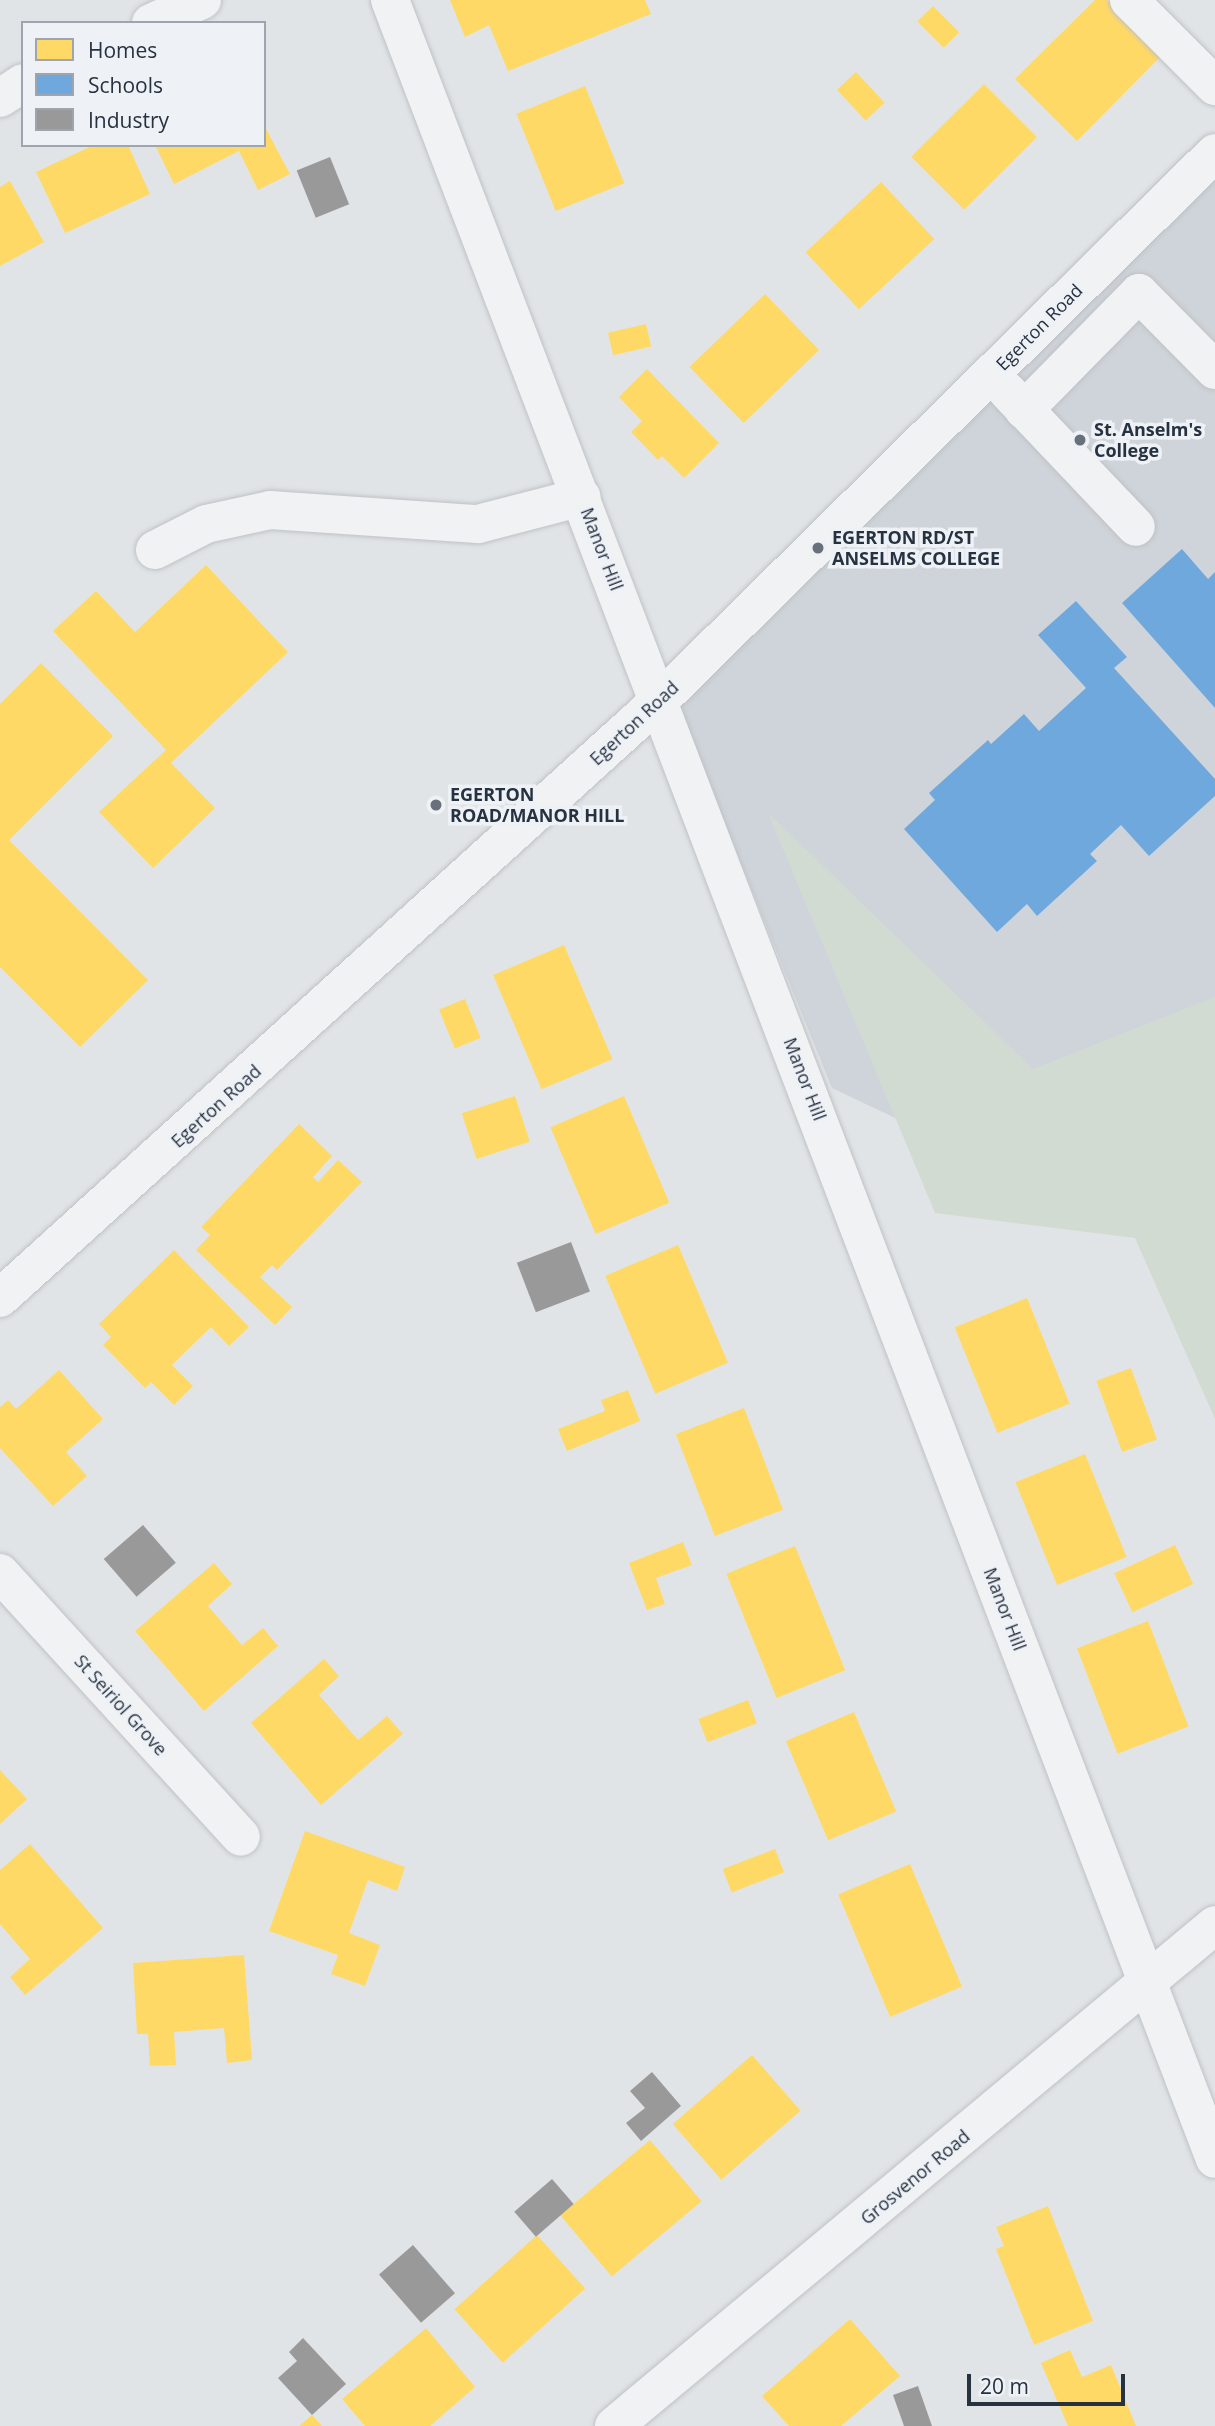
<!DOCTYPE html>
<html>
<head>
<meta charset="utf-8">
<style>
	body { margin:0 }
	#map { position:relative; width:1215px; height:2426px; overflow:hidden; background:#e1e4e7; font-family:"Open Sans",sans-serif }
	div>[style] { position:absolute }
	.built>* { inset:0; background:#cfd4da }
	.green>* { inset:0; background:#d2dbd2 }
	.homes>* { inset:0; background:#ffd966; transform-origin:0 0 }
	.schools>* { inset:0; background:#6fa8dc }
	.industry>* { inset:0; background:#999; transform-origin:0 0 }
	.roads { filter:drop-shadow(0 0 2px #bfc2c5) drop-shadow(0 0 2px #bfc2c5) }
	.minor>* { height:38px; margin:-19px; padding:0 19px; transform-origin:19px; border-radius:19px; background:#f1f2f3 }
	.dots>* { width:19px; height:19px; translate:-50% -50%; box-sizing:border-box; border:4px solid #eef2f6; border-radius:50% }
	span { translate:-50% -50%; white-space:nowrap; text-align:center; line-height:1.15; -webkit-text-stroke:7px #eef2f6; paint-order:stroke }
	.street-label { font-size:18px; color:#273241 }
	.poi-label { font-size:18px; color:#273241; font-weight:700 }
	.left { translate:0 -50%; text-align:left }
	.legend { position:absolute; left:21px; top:21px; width:245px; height:126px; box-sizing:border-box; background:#eef2f6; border:2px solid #9ea5ae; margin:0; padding:9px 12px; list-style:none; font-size:21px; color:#273241 }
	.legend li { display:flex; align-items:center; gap:14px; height:35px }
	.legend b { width:35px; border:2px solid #9ea5ae }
	.scale { position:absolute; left:967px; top:2374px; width:158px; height:32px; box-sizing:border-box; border:4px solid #273241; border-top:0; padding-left:9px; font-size:21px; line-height:24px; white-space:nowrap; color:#273241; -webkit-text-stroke:5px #eef2f6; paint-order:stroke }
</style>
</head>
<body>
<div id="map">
	<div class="built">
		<i style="clip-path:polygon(1215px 176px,1215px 1075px,1072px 1202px,832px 1088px,676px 703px)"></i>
	</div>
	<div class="green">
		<i style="clip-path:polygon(768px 813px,1033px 1069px,1215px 997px,1215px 1419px,1135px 1238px,935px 1213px)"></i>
	</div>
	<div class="homes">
		<i style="clip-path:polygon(450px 0,645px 0,651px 14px,508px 71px,489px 25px,465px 37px)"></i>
		<i style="clip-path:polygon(1095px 0,1107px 0,1162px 55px,1077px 141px,1015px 79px)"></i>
		<i style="left:933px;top:6px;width:37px;height:22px;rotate:45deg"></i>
		<i style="left:856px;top:72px;width:42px;height:26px;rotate:47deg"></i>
		<i style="left:984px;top:84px;width:75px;height:103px;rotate:45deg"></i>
		<i style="left:585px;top:86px;width:105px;height:74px;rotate:68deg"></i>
		<i style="clip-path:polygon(264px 125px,290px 174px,258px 190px,239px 151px,174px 184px,155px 145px,264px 145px)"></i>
		<i style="clip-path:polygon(94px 145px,128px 145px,150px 194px,65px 233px,36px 172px)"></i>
		<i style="clip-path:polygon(10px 181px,44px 242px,0 266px,0 187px)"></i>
		<i style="left:881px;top:182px;width:78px;height:103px;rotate:47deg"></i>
		<i style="left:765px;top:294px;width:78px;height:105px;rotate:46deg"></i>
		<i style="left:646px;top:324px;width:23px;height:39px;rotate:77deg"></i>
		<i style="clip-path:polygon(647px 369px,719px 443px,684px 478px,662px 456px,658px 460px,631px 432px,642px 421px,619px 397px)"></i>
		<i style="clip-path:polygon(206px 565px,288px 652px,171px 763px,215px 808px,153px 868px,99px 812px,166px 750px,53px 631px,96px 591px,135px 632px)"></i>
		<i style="clip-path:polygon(41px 663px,113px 736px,9px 840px,148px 980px,80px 1047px,0 967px,0 704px)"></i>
		<i style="left:564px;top:945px;width:124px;height:77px;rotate:67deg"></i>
		<i style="left:465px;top:999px;width:42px;height:28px;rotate:68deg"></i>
		<i style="left:515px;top:1096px;width:48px;height:56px;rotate:72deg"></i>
		<i style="left:624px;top:1096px;width:116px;height:80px;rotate:67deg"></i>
		<i style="clip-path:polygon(299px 1124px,332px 1156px,313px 1177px,318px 1182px,338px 1160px,362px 1182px,277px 1270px,272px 1265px,260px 1277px,292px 1307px,275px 1325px,196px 1250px,210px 1235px,201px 1227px)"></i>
		<i style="left:678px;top:1245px;width:128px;height:79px;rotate:67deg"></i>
		<i style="clip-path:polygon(174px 1250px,249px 1327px,229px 1346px,211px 1327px,182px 1355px,172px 1365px,193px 1386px,174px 1405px,151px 1382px,145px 1388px,103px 1345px,111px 1337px,99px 1324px)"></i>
		<i style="left:1027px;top:1298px;width:114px;height:78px;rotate:68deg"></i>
		<i style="left:1131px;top:1368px;width:76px;height:37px;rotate:70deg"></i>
		<i style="clip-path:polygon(59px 1370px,103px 1419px,66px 1452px,87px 1476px,53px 1506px,0 1448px,0 1407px,8px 1400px,16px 1409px)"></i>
		<i style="clip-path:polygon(628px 1390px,640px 1421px,567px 1451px,558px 1429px,605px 1411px,601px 1400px)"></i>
		<i style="left:744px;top:1408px;width:109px;height:73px;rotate:69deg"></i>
		<i style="left:1085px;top:1454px;width:111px;height:75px;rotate:68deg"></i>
		<i style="clip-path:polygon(683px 1542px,692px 1565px,656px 1578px,665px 1604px,647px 1610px,629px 1563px)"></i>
		<i style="left:1175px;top:1545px;width:43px;height:67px;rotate:65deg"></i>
		<i style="left:795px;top:1546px;width:134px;height:74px;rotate:68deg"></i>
		<i style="clip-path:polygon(214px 1563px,232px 1584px,208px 1606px,242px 1645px,263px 1628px,278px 1646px,204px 1711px,135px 1631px)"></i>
		<i style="left:1148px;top:1621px;width:113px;height:76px;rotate:69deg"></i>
		<i style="clip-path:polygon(324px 1659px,339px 1676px,319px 1695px,358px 1740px,387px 1716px,403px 1734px,321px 1805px,251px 1723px)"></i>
		<i style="left:748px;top:1700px;width:25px;height:53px;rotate:69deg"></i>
		<i style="left:854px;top:1712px;width:108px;height:74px;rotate:67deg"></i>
		<i style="clip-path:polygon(0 1770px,27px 1799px,0 1824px)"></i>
		<i style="clip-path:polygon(305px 1831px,405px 1867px,397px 1891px,368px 1880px,349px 1933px,380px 1945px,365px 1986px,331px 1974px,338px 1955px,269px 1931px)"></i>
		<i style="clip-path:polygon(30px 1844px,103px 1928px,25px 1995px,10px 1977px,30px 1959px,0 1924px,0 1870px)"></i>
		<i style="left:775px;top:1849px;width:25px;height:56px;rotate:69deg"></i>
		<i style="left:910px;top:1864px;width:133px;height:78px;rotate:67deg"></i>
		<i style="clip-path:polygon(244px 1955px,252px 2060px,227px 2063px,224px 2028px,174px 2032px,176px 2065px,150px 2066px,148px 2034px,137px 2034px,133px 1963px)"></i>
		<i style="left:752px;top:2055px;width:74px;height:105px;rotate:49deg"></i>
		<i style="left:650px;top:2140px;width:80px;height:117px;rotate:50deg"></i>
		<i style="clip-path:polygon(1048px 2206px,1093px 2321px,1034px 2345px,996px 2249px,1004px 2246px,996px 2227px)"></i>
		<i style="left:537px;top:2235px;width:72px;height:111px;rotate:48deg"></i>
		<i style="clip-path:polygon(850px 2319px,900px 2376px,841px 2426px,789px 2426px,762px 2396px)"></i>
		<i style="clip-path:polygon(426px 2328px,475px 2387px,430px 2426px,365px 2426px,342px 2399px)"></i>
		<i style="clip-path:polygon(1070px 2350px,1082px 2377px,1111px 2365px,1136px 2426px,1068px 2426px,1041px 2363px)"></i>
		<i style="clip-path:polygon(312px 2415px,322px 2426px,299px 2426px)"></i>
	</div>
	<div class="schools">
		<i style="clip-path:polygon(1182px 549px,1208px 579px,1215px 572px,1215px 708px,1122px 603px)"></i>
		<i style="clip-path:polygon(1076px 601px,1127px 657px,1114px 668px,1215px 779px,1215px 796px,1149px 856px,1121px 825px,1090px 854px,1097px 861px,1037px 916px,1027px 904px,997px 932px,904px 829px,935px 800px,929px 793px,988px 740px,991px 744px,1024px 714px,1039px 731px,1086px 688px,1038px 635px)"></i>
	</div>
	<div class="industry">
		<i style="left:330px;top:157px;width:51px;height:36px;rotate:68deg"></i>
		<i style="left:571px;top:1242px;width:53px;height:58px;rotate:69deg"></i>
		<i style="left:143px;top:1525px;width:50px;height:52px;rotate:49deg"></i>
		<i style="clip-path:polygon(652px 2072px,681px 2106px,641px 2141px,626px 2123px,645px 2108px,630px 2091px)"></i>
		<i style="left:552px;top:2179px;width:33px;height:50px;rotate:49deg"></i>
		<i style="left:413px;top:2245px;width:64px;height:45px;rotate:49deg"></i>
		<i style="clip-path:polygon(303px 2338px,346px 2384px,312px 2415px,278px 2378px,297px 2361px,289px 2352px)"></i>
		<i style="clip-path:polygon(918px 2386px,932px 2426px,904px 2426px,893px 2395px)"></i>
	</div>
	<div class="roads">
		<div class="minor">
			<i style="left:390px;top:0;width:2311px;rotate:69.09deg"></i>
			<i style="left:1129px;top:0;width:122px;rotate:45deg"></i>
			<i style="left:151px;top:23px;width:56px;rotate:-24.3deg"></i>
			<i style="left:0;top:98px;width:27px;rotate:-33deg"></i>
			<i style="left:1007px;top:391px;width:187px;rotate:46.5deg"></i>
			<i style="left:1024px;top:410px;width:164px;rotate:-45.5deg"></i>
			<i style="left:1139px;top:293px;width:108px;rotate:45.4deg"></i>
			<i style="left:155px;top:550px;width:57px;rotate:-27deg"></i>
			<i style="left:206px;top:524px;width:66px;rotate:-12.3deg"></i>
			<i style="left:270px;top:510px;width:208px;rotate:3.9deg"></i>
			<i style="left:478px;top:524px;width:107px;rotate:-14.6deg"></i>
			<i style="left:0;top:1298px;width:891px;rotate:-42.18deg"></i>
			<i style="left:660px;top:700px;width:779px;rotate:-44.58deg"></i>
			<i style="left:0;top:1573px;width:357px;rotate:47.6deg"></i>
			<i style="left:614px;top:2426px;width:782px;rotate:-39.81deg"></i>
		</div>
	</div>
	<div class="dots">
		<i style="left:1080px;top:440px;background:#68707b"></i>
		<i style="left:818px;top:548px;background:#68707b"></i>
		<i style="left:436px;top:805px;background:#68707b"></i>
	</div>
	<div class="street-label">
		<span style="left:1039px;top:327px;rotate:-45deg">Egerton Road</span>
		<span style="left:602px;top:549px;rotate:69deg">Manor Hill</span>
		<span style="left:634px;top:723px;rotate:-43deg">Egerton Road</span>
		<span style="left:805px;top:1079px;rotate:69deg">Manor Hill</span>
		<span style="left:216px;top:1106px;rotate:-42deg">Egerton Road</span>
		<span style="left:1005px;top:1609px;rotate:69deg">Manor Hill</span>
		<span style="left:121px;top:1705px;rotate:48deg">St Seiriol Grove</span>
		<span style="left:915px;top:2177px;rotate:-40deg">Grosvenor Road</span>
	</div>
	<div class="poi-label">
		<span class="left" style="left:1094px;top:440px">St. Anselm's<br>College</span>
		<span class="left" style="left:832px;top:548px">EGERTON RD/ST<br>ANSELMS COLLEGE</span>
		<span class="left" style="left:450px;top:805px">EGERTON<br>ROAD/MANOR HILL</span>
	</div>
	<ul class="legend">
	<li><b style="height:19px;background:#ffd966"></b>Homes</li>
	<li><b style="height:19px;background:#6fa8dc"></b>Schools</li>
	<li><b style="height:19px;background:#999"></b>Industry</li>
	</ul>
	<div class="scale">20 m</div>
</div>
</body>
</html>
